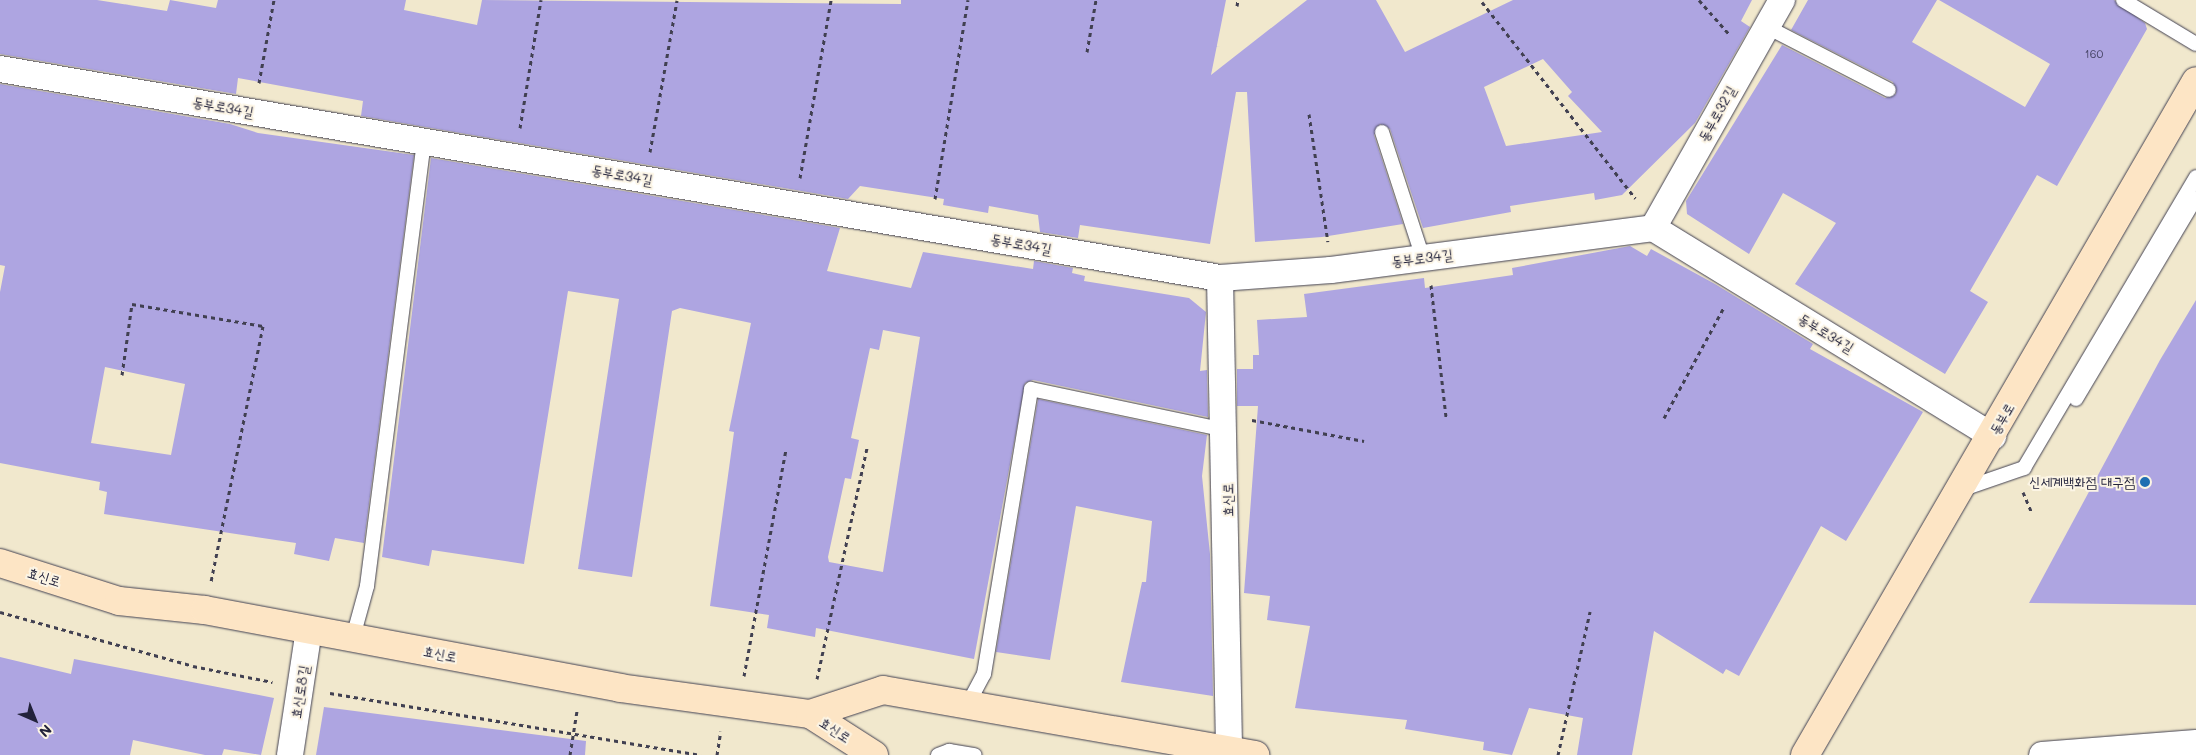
<!DOCTYPE html>
<html>
<head>
<meta charset="utf-8">
<style>
	body { margin:0 }
	#map { position:relative; width:2196px; height:755px; overflow:hidden; background:#f1e8cd; font-family:Mali,"Poor Story",sans-serif }
	div>[style] { position:absolute }
	.building>* { inset:0; background:#aea5e1 }
	.path>* { height:3px; margin-top:-1.5px; transform-origin:0; background:repeating-linear-gradient(90deg,#414051 0 4px,transparent 0 8px) }
	.roads { filter:drop-shadow(0 0 1px #414051) drop-shadow(0 0 1px #414051) }
	.lane>* { height:14px; margin:-7px; padding:0 7px; transform-origin:7px; border-radius:7px; background:#fff }
	.street>* { height:26px; margin:-13px; padding:0 13px; transform-origin:13px; border-radius:13px; background:#fff }
	.secondary>* { height:28px; margin:-14px; padding:0 14px; transform-origin:14px; border-radius:14px; background:#fde5c5 }
	.dots>* { width:14px; height:14px; translate:-50% -50%; box-sizing:border-box; border:2px solid #fcf5e5; border-radius:50% }
	span { translate:-50% -50%; white-space:nowrap; text-align:center; line-height:1.15; -webkit-text-stroke:4px #fcf5e5; paint-order:stroke }
	.number-label { font-size:11px; color:#454364 }
	.number-label span { -webkit-text-stroke-width:0 }
	.street-label { font-size:14px; color:#22223b }
	.poi-label { font-size:14px; color:#22223b }
	.right { translate:-100% -50%; text-align:right }
	.north { position:absolute; left:10px; top:695px; width:50px; height:50px; -webkit-text-stroke:4px #fcf5e5; paint-order:stroke; rotate:136deg; font-size:14px; font-weight:700; line-height:20px; text-align:center; color:#22223b }
	.north::after { content:''; display:block; margin:auto; width:18px; height:22px; background:#22223b; clip-path:polygon(50% 0,100% 100%,50% 72%,0 100%) }
</style>
</head>
<body>
<div id="map">
	<div class="building">
		<i style="clip-path:polygon(evenodd,0 0,97px 0,167px 11px,170px 0,216px 8px,218px 0,406px 0,404px 10px,477px 25px,482px 0,901px 4px,901px 0,1226px 0,1211px 75px,1307px 0,1376px 0,1405px 52px,1513px 0,1752px 0,1741px 21px,1750px 27px,1695px 123px,1622px 195px,1595px 200px,1594px 193px,1510px 206px,1511px 212px,1423px 228px,1390px 129px,1380px 124px,1374px 135px,1403px 224px,1322px 237px,1255px 242px,1247px 92px,1236px 92px,1210px 244px,1080px 225px,1078px 238px,1040px 232px,1038px 215px,989px 206px,988px 213px,943px 205px,944px 199px,860px 186px,848px 199px,361px 116px,363px 101px,238px 78px,236px 94px,0 54px,0 0,1543px 59px,1572px 92px,1568px 96px,1602px 132px,1506px 146px,1484px 87px,1543px 59px)"></i>
		<i style="clip-path:polygon(1808px 0,1937px 0,1912px 42px,2025px 107px,2050px 64px,1939px 0,2114px 0,2145px 23px,2147px 29px,2057px 186px,2037px 175px,1970px 291px,1988px 302px,1945px 374px,1795px 284px,1836px 223px,1783px 193px,1749px 254px,1687px 214px,1686px 201px,1782px 45px,1885px 98px,1896px 94px,1893px 82px,1791px 30px)"></i>
		<i style="clip-path:polygon(evenodd,0 84px,230px 124px,258px 133px,414px 155px,364px 543px,335px 538px,329px 561px,294px 554px,296px 543px,104px 514px,107px 492px,99px 490px,100px 482px,0 463px,0 292px,5px 266px,0 265px,0 84px,105px 367px,185px 384px,171px 455px,91px 443px,105px 367px)"></i>
		<i style="clip-path:polygon(evenodd,431px 158px,840px 228px,827px 271px,911px 288px,923px 252px,1033px 269px,1034px 261px,1073px 268px,1072px 273px,1085px 276px,1084px 281px,1189px 298px,1206px 312px,1200px 371px,1207px 370px,1208px 417px,1033px 380px,1025px 383px,974px 659px,816px 628px,815px 637px,767px 628px,769px 615px,710px 606px,734px 432px,729px 431px,751px 323px,680px 308px,672px 311px,632px 577px,578px 569px,619px 299px,568px 291px,524px 564px,432px 550px,429px 566px,382px 557px,431px 158px,883px 330px,920px 337px,883px 572px,829px 562px,828px 557px,845px 478px,851px 479px,859px 440px,851px 438px,870px 348px,879px 350px,883px 330px)"></i>
		<i style="clip-path:polygon(1630px 246px,1647px 256px,1651px 249px,1715px 284px,1813px 344px,1810px 349px,1923px 412px,1846px 541px,1821px 526px,1739px 676px,1726px 669px,1723px 674px,1654px 631px,1632px 755px,1577px 755px,1583px 718px,1529px 708px,1512px 755px,1483px 750px,1484px 742px,1405px 729px,1407px 720px,1295px 708px,1310px 626px,1267px 620px,1270px 596px,1244px 593px,1258px 406px,1237px 406px,1237px 369px,1253px 369px,1253px 355px,1259px 355px,1257px 320px,1307px 317px,1304px 294px,1424px 278px,1425px 288px,1513px 275px,1512px 268px)"></i>
		<i style="clip-path:polygon(2196px 300px,2196px 605px,2029px 603px,2160px 360px)"></i>
		<i style="clip-path:polygon(1038px 399px,1207px 435px,1202px 476px,1210px 554px,1213px 696px,1121px 682px,1142px 582px,1146px 582px,1152px 521px,1076px 506px,1050px 660px,996px 652px)"></i>
		<i style="clip-path:polygon(0 657px,71px 674px,74px 659px,274px 698px,261px 755px,224px 749px,222px 755px,205px 755px,133px 740px,130px 755px,0 755px)"></i>
		<i style="clip-path:polygon(324px 707px,586px 741px,585px 755px,316px 755px)"></i>
	</div>
	<div class="path">
		<i style="left:1699px;top:0;width:47px;rotate:48.5deg"></i>
		<i style="left:1482px;top:2px;width:249px;rotate:52deg"></i>
		<i style="left:1237px;top:6px;width:6px;rotate:-81deg"></i>
		<i style="left:1087px;top:52px;width:53px;rotate:-80.2deg"></i>
		<i style="left:259px;top:83px;width:84px;rotate:-79.8deg"></i>
		<i style="left:1309px;top:114px;width:129px;rotate:81.6deg"></i>
		<i style="left:520px;top:128px;width:130px;rotate:-80.7deg"></i>
		<i style="left:650px;top:152px;width:154px;rotate:-79.9deg"></i>
		<i style="left:800px;top:178px;width:181px;rotate:-80.1deg"></i>
		<i style="left:935px;top:199px;width:202px;rotate:-80.6deg"></i>
		<i style="left:1431px;top:285px;width:133px;rotate:83.5deg"></i>
		<i style="left:122px;top:375px;width:72px;rotate:-82deg"></i>
		<i style="left:132px;top:304px;width:133px;rotate:9.5deg"></i>
		<i style="left:263px;top:326px;width:261px;rotate:101.5deg"></i>
		<i style="left:1664px;top:418px;width:126px;rotate:-61.6deg"></i>
		<i style="left:1252px;top:420px;width:114px;rotate:10.6deg"></i>
		<i style="left:2023px;top:492px;width:21px;rotate:67deg"></i>
		<i style="left:0;top:612px;width:200px;rotate:15.6deg"></i>
		<i style="left:193px;top:666px;width:81px;rotate:11.4deg"></i>
		<i style="left:744px;top:676px;width:230px;rotate:-79.5deg"></i>
		<i style="left:817px;top:679px;width:237px;rotate:-77.8deg"></i>
		<i style="left:330px;top:693px;width:376px;rotate:9.5deg"></i>
		<i style="left:570px;top:755px;width:45px;rotate:-81deg"></i>
		<i style="left:717px;top:755px;width:24px;rotate:-81deg"></i>
		<i style="left:1558px;top:755px;width:147px;rotate:-77.4deg"></i>
	</div>
	<div class="roads">
		<div class="lane">
			<i style="left:2123px;top:0;width:85px;rotate:31.1deg"></i>
			<i style="left:1767px;top:27px;width:137px;rotate:27.3deg"></i>
			<i style="left:1382px;top:132px;width:133px;rotate:72deg"></i>
			<i style="left:2076px;top:399px;width:234px;rotate:-59.2deg"></i>
			<i style="left:1960px;top:490px;width:68px;rotate:-19deg"></i>
			<i style="left:2024px;top:468px;width:338px;rotate:-59.4deg"></i>
			<i style="left:353px;top:637px;width:53px;rotate:-74.6deg"></i>
			<i style="left:367px;top:586px;width:448px;rotate:-82.7deg"></i>
			<i style="left:969px;top:702px;width:32px;rotate:-62deg"></i>
			<i style="left:984px;top:674px;width:289px;rotate:-80.6deg"></i>
			<i style="left:1031px;top:389px;width:199px;rotate:11.9deg"></i>
			<i style="left:938px;top:755px;width:12px;rotate:-20deg"></i>
			<i style="left:949px;top:751px;width:26px;rotate:9deg"></i>
		</div>
		<div class="street">
			<i style="left:0;top:69px;width:1238px;rotate:9.72deg"></i>
			<i style="left:1220px;top:278px;width:111px;rotate:-4.1deg"></i>
			<i style="left:1331px;top:270px;width:325px;rotate:-7.4deg"></i>
			<i style="left:1653px;top:228px;width:399px;rotate:31.5deg"></i>
			<i style="left:1653px;top:228px;width:262px;rotate:-60.5deg"></i>
			<i style="left:1220px;top:278px;width:474px;rotate:88.9deg"></i>
			<i style="left:290px;top:755px;width:126px;rotate:-81.4deg"></i>
			<i style="left:2042px;top:755px;width:154px;rotate:-4.5deg"></i>
		</div>
		<div class="secondary">
			<i style="left:0;top:563px;width:125px;rotate:17.7deg"></i>
			<i style="left:119px;top:601px;width:86px;rotate:6deg"></i>
			<i style="left:205px;top:610px;width:422px;rotate:10.6deg"></i>
			<i style="left:620px;top:688px;width:192px;rotate:7.8deg"></i>
			<i style="left:810px;top:714px;width:76px;rotate:32.6deg"></i>
			<i style="left:810px;top:714px;width:77px;rotate:-18.2deg"></i>
			<i style="left:883px;top:690px;width:378px;rotate:9.9deg"></i>
			<i style="left:1805px;top:755px;width:779px;rotate:-59.88deg"></i>
		</div>
	</div>
	<div class="dots">
		<i style="left:2145px;top:482px;background:#1f6fb2"></i>
	</div>
	<div class="number-label">
		<span style="left:2094px;top:54px">160</span>
	</div>
	<div class="street-label">
		<span style="left:223px;top:107px;rotate:10deg">동부로34길</span>
		<span style="left:1717px;top:114px;rotate:-61deg">동부로32길</span>
		<span style="left:622px;top:175px;rotate:10deg">동부로34길</span>
		<span style="left:1021px;top:244px;rotate:10deg">동부로34길</span>
		<span style="left:1422px;top:258px;rotate:-7deg">동부로34길</span>
		<span style="left:1826px;top:333px;rotate:31deg">동부로34길</span>
		<span style="left:2002px;top:419px;rotate:-60deg">동부로</span>
		<span style="left:1228px;top:500px;rotate:-91deg">효신로</span>
		<span style="left:44px;top:577px;rotate:17deg">효신로</span>
		<span style="left:440px;top:654px;rotate:11deg">효신로</span>
		<span style="left:300px;top:692px;rotate:-81deg">효신로8길</span>
		<span style="left:835px;top:730px;rotate:33deg">효신로</span>
	</div>
	<div class="poi-label">
		<span class="right" style="left:2135px;top:482px">신세계백화점 대구점</span>
	</div>
	<div class="north">N</div>
</div>
</body>
</html>
